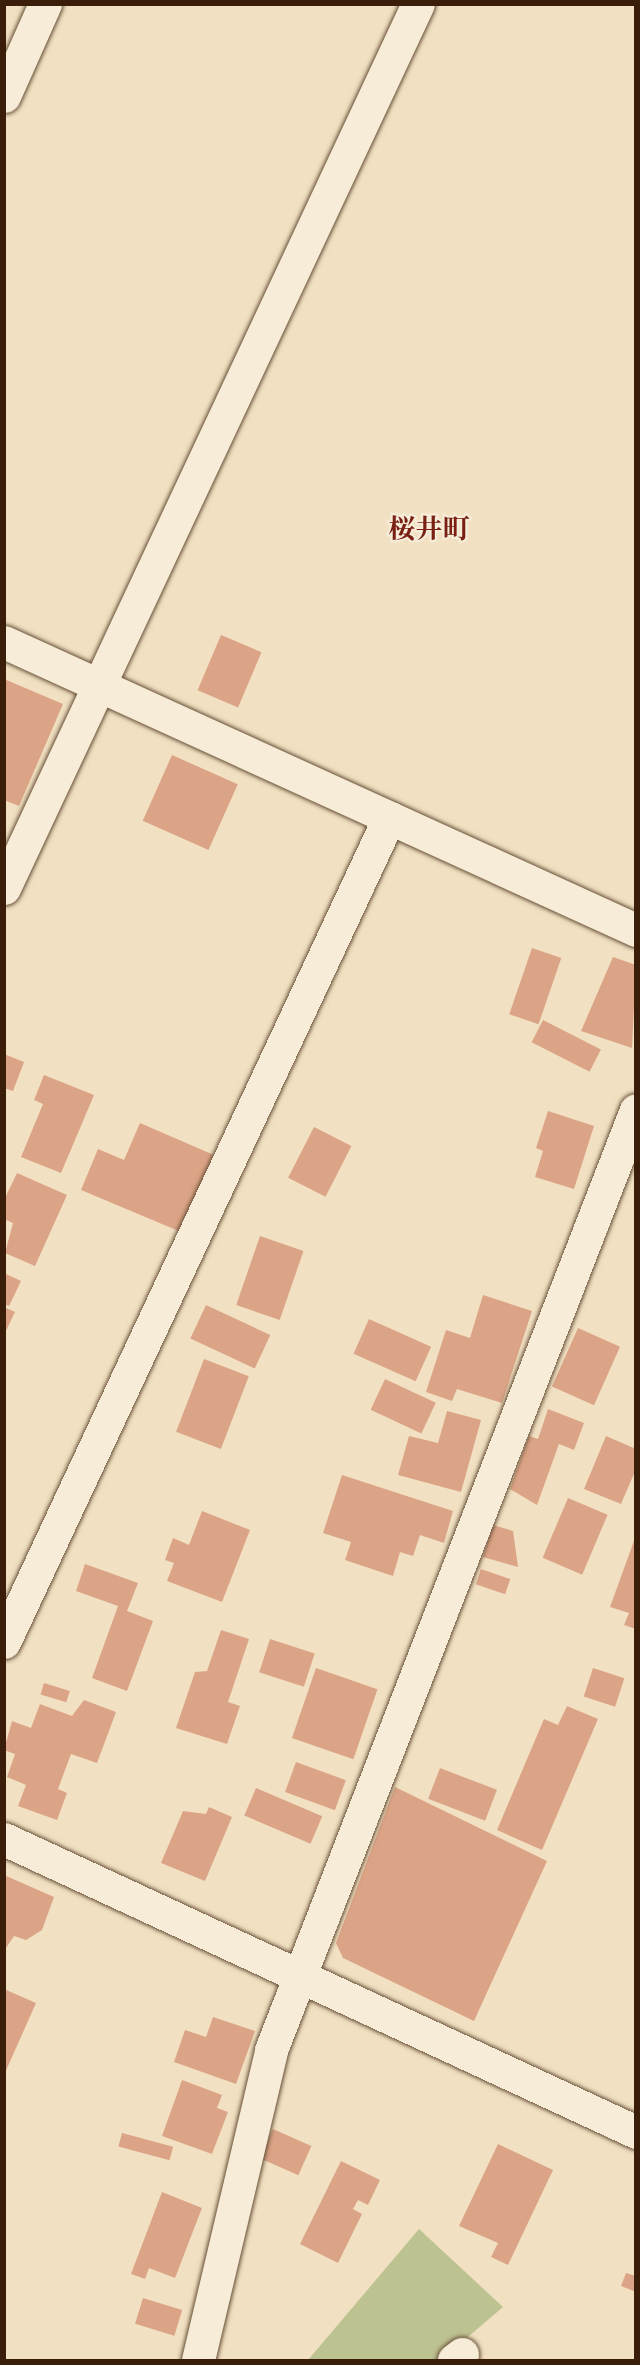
<!DOCTYPE html>
<html>
<head>
<meta charset="utf-8">
<style>
	body { margin:0 }
	#map { position:relative; width:640px; height:2365px; overflow:hidden; background:#f1e1c2; font-family:"Old Standard TT","Noto Serif JP",serif }
	div>[style] { position:absolute }
	.green>* { inset:0; background:#bdc291 }
	.building>* { inset:0; background:#dca486; transform-origin:0 0 }
	.roads { filter:drop-shadow(0 0 2px #684f37) drop-shadow(0 0 2px #684f37) }
	.minor>* { height:33px; margin:-16.5px; padding:0 16.5px; transform-origin:16.5px; border-radius:16.5px; background:#f6ecd7 }
	span { translate:-50% -50%; white-space:nowrap; text-align:center; line-height:1.15; -webkit-text-stroke:4.5px #f6ecd7; paint-order:stroke }
	.quarter-label { font-size:27px; color:#7a1f14; font-weight:700 }
	.frame { position:absolute; inset:0; border:6px solid #3b1e09; pointer-events:none }
</style>
</head>
<body>
<div id="map">
	<div class="green">
		<i style="clip-path:polygon(419px 2229px,503px 2307px,441px 2360px,308px 2360px)"></i>
	</div>
	<div class="building">
		<i style="left:221px;top:635px;width:44px;height:60px;rotate:23deg"></i>
		<i style="clip-path:polygon(4px 679px,63px 704px,19px 806px,4px 800px)"></i>
		<i style="left:172px;top:755px;width:72px;height:72px;rotate:24deg"></i>
		<i style="left:532px;top:948px;width:31px;height:70px;rotate:19deg"></i>
		<i style="clip-path:polygon(613px 957px,636px 965px,632px 1048px,581px 1031px)"></i>
		<i style="left:543px;top:1020px;width:65px;height:25px;rotate:27deg"></i>
		<i style="clip-path:polygon(4px 1054px,24px 1062px,13px 1091px,4px 1088px)"></i>
		<i style="clip-path:polygon(44px 1075px,94px 1095px,61px 1173px,21px 1157px,43px 1104px,34px 1100px)"></i>
		<i style="clip-path:polygon(548px 1111px,594px 1126px,574px 1189px,535px 1177px,543px 1151px,536px 1148px)"></i>
		<i style="clip-path:polygon(140px 1123px,214px 1155px,181px 1232px,81px 1190px,98px 1149px,124px 1160px)"></i>
		<i style="left:314px;top:1127px;width:42px;height:57px;rotate:27deg"></i>
		<i style="clip-path:polygon(17px 1173px,67px 1195px,35px 1266px,5px 1253px,13px 1223px,4px 1219px,4px 1200px)"></i>
		<i style="left:260px;top:1236px;width:46px;height:73px;rotate:19deg"></i>
		<i style="clip-path:polygon(4px 1273px,21px 1281px,9px 1306px,4px 1304px)"></i>
		<i style="clip-path:polygon(483px 1295px,532px 1311px,502px 1403px,457px 1389px,452px 1401px,426px 1392px,446px 1330px,470px 1338px)"></i>
		<i style="left:206px;top:1305px;width:71px;height:37px;rotate:25deg"></i>
		<i style="clip-path:polygon(4px 1307px,15px 1312px,4px 1335px)"></i>
		<i style="left:369px;top:1319px;width:68px;height:38px;rotate:24deg"></i>
		<i style="left:578px;top:1328px;width:46px;height:64px;rotate:24deg"></i>
		<i style="left:204px;top:1359px;width:48px;height:78px;rotate:21deg"></i>
		<i style="left:385px;top:1379px;width:56px;height:34px;rotate:25deg"></i>
		<i style="clip-path:polygon(548px 1409px,584px 1423px,574px 1450px,559px 1444px,537px 1505px,510px 1489px,529px 1436px,538px 1439px)"></i>
		<i style="clip-path:polygon(447px 1411px,481px 1420px,461px 1492px,398px 1475px,409px 1436px,438px 1443px)"></i>
		<i style="clip-path:polygon(606px 1436px,636px 1449px,636px 1469px,621px 1504px,584px 1489px)"></i>
		<i style="clip-path:polygon(342px 1475px,453px 1511px,444px 1543px,420px 1535px,413px 1556px,400px 1552px,393px 1576px,345px 1560px,351px 1542px,323px 1533px)"></i>
		<i style="left:568px;top:1498px;width:43px;height:65px;rotate:23deg"></i>
		<i style="clip-path:polygon(202px 1511px,250px 1530px,222px 1602px,167px 1581px,174px 1563px,165px 1560px,173px 1538px,189px 1545px)"></i>
		<i style="clip-path:polygon(493px 1525px,513px 1531px,518px 1567px,483px 1557px)"></i>
		<i style="clip-path:polygon(635px 1538px,636px 1538px,636px 1629px,624px 1625px,629px 1613px,610px 1607px)"></i>
		<i style="clip-path:polygon(85px 1564px,138px 1583px,127px 1611px,153px 1621px,127px 1691px,92px 1678px,118px 1606px,76px 1591px)"></i>
		<i style="left:481px;top:1569px;width:31px;height:16px;rotate:19deg"></i>
		<i style="clip-path:polygon(221px 1630px,249px 1639px,228px 1702px,240px 1706px,227px 1744px,176px 1728px,195px 1672px,207px 1671px)"></i>
		<i style="left:270px;top:1639px;width:47px;height:35px;rotate:18deg"></i>
		<i style="left:316px;top:1668px;width:65px;height:74px;rotate:19deg"></i>
		<i style="left:593px;top:1668px;width:33px;height:30px;rotate:18deg"></i>
		<i style="left:44px;top:1683px;width:27px;height:12px;rotate:17deg"></i>
		<i style="clip-path:polygon(84px 1700px,116px 1712px,97px 1763px,71px 1754px,58px 1789px,67px 1793px,57px 1820px,18px 1806px,26px 1785px,7px 1777px,15px 1754px,4px 1750px,12px 1721px,31px 1728px,40px 1704px,72px 1716px)"></i>
		<i style="clip-path:polygon(567px 1706px,598px 1719px,542px 1850px,497px 1830px,544px 1719px,558px 1725px)"></i>
		<i style="left:296px;top:1762px;width:53px;height:32px;rotate:20deg"></i>
		<i style="left:440px;top:1768px;width:61px;height:33px;rotate:21deg"></i>
		<i style="clip-path:polygon(395px 1787px,547px 1861px,474px 2021px,343px 1958px,336px 1943px)"></i>
		<i style="left:256px;top:1788px;width:72px;height:30px;rotate:23deg"></i>
		<i style="clip-path:polygon(209px 1807px,232px 1817px,205px 1881px,161px 1863px,183px 1811px,206px 1814px)"></i>
		<i style="clip-path:polygon(4px 1875px,54px 1897px,42px 1930px,26px 1940px,14px 1936px,4px 1951px)"></i>
		<i style="clip-path:polygon(4px 1989px,36px 2003px,4px 2075px)"></i>
		<i style="clip-path:polygon(213px 2017px,255px 2031px,236px 2084px,174px 2062px,185px 2030px,206px 2037px)"></i>
		<i style="clip-path:polygon(182px 2080px,222px 2095px,217px 2108px,228px 2112px,212px 2154px,162px 2136px)"></i>
		<i style="left:273px;top:2129px;width:42px;height:32px;rotate:24deg"></i>
		<i style="left:122px;top:2133px;width:53px;height:14px;rotate:15deg"></i>
		<i style="clip-path:polygon(498px 2144px,553px 2170px,508px 2265px,491px 2257px,498px 2243px,459px 2226px)"></i>
		<i style="clip-path:polygon(341px 2161px,380px 2180px,368px 2205px,358px 2200px,353px 2209px,362px 2214px,338px 2263px,300px 2244px)"></i>
		<i style="clip-path:polygon(162px 2192px,202px 2208px,175px 2278px,149px 2268px,145px 2279px,131px 2274px)"></i>
		<i style="clip-path:polygon(626px 2273px,636px 2276px,636px 2292px,621px 2286px)"></i>
		<i style="left:143px;top:2298px;width:41px;height:27px;rotate:17deg"></i>
	</div>
	<div class="roads">
		<div class="minor">
			<i style="left:4px;top:96px;width:101px;rotate:-66deg"></i>
			<i style="left:4px;top:642px;width:695px;rotate:24.5deg"></i>
			<i style="left:4px;top:888px;width:976px;rotate:-64.91deg"></i>
			<i style="left:4px;top:1642px;width:910px;rotate:-64.96deg"></i>
			<i style="left:4px;top:1839px;width:697px;rotate:24.87deg"></i>
			<i style="left:198px;top:2360px;width:318px;rotate:-76.7deg"></i>
			<i style="left:271px;top:2050px;width:1008px;rotate:-68.78deg"></i>
			<i style="left:454px;top:2360px;width:10px;rotate:-37deg"></i>
		</div>
	</div>
	<div class="quarter-label">
		<span style="left:429px;top:531px">桜井町</span>
	</div>
	<div class="frame"></div>
</div>
</body>
</html>
